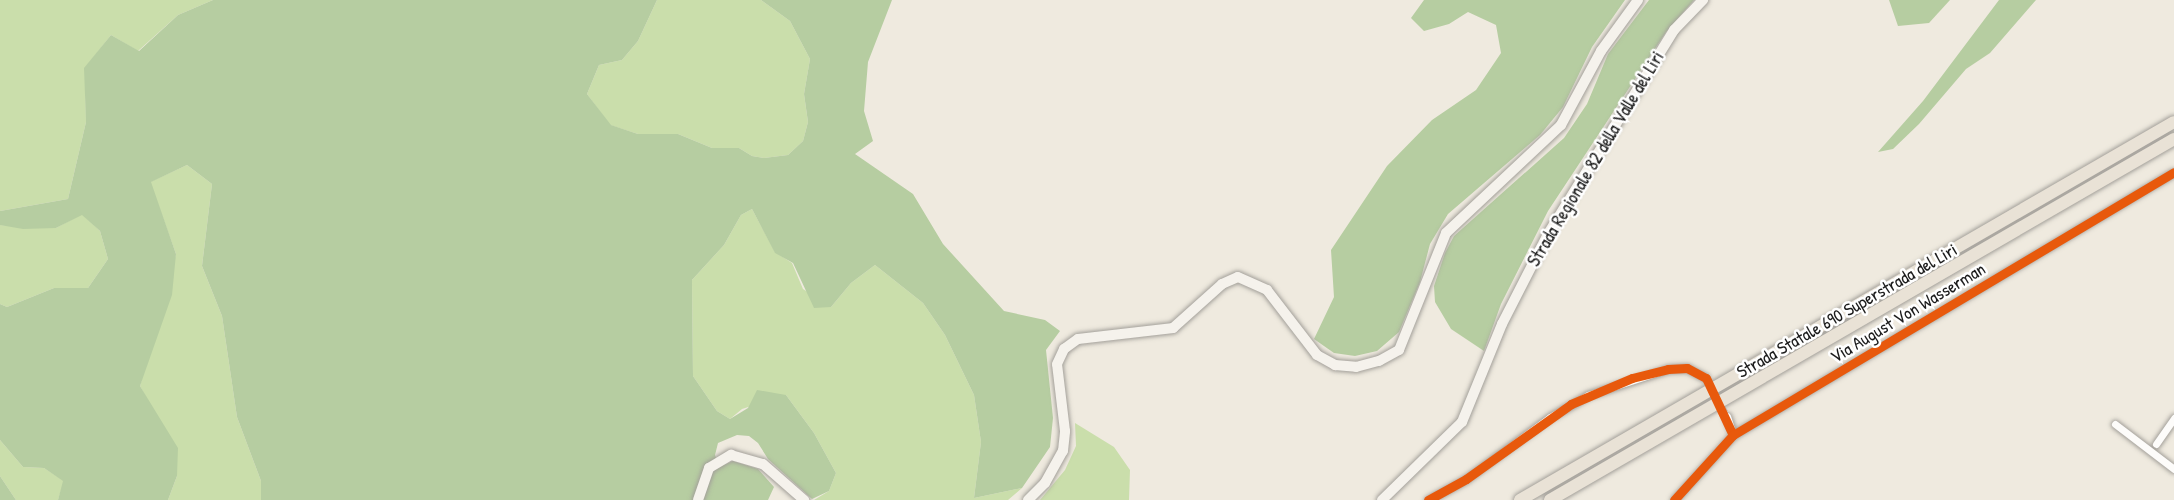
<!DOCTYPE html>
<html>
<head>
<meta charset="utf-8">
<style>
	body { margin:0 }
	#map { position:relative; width:2174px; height:500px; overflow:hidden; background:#efeadf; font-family:"Patrick Hand",sans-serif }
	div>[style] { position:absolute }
	.green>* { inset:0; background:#cadeab }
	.forest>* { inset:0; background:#b6cda1 }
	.minor-tunnel>* { height:7px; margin-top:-3.5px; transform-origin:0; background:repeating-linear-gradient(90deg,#c5c1b8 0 7px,transparent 0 10.5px) }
	.roads { filter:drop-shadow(0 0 2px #a3a09a) drop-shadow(0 0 2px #a3a09a) }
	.minor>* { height:7px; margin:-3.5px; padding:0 3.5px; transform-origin:3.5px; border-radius:3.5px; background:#fdfcfa }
	.secondary>* { height:10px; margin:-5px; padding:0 5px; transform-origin:5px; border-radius:5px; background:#f5f2ec }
	.trunk>* { height:12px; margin:-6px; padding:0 6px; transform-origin:6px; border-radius:6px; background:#e9e2d6 }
	.cycleway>* { height:9px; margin:-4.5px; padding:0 4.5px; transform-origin:4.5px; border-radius:4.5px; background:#e8590c }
	span { translate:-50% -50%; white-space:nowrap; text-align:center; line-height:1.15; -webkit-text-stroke:5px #fff; paint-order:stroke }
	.street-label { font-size:18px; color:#1c1c1c }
</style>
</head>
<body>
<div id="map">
	<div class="green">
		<i style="clip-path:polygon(0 0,213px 0,178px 15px,138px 51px,111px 35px,85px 68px,86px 122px,68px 199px,0 211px)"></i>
		<i style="clip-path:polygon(657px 0,761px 0,790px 21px,810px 59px,804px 94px,808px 122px,803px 141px,788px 155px,764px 158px,752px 156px,739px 148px,712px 148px,678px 134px,638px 134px,610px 125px,587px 94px,599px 65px,622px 60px,638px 41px)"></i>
		<i style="clip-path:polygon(187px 165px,212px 184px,202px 266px,222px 316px,237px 417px,261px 481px,261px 500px,168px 500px,177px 476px,155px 414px,140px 386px,176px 254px,150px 182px)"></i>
		<i style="clip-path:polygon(752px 209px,775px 252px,792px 263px,803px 289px,831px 307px,851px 283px,875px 265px,923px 303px,945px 335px,974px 395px,981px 442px,974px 498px,1022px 488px,1008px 500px,814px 500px,829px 491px,836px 473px,814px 433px,786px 395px,742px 409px,730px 419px,717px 411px,693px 376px,692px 280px,724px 245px,741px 215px)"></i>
		<i style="clip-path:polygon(82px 214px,100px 231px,108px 259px,88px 288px,54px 288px,7px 307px,0 304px,0 225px,56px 228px)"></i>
		<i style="clip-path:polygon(1075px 423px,1114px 447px,1130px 470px,1129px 500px,1040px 500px,1065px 470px,1076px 446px)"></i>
		<i style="clip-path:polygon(0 440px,23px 467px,44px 468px,64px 481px,58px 500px,16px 500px,0 476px)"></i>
	</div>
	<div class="forest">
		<i style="clip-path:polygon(213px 0,657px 0,638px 41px,622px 60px,599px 65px,587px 94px,611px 125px,638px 134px,678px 134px,712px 148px,739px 148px,752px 156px,764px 158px,788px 155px,803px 141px,808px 122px,804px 94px,810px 59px,790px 21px,761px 0,892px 0,868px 62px,864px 111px,873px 141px,855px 154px,913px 194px,943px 244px,1004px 311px,1045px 320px,1060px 331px,1046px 350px,1053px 418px,1050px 447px,1022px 488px,974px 498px,981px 442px,974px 395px,945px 335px,923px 303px,875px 265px,851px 283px,831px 307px,814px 308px,793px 263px,775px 253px,752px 209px,741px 215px,724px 245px,692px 280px,693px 376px,717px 411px,730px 419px,748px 408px,757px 390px,786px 395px,814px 433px,836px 473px,829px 491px,812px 499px,768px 459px,758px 443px,749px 436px,737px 435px,718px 443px,715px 455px,719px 467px,733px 461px,758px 469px,774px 487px,768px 500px,261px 500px,261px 481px,237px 417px,222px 316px,202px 266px,212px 184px,187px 165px,151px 182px,176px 254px,172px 295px,140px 386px,178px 448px,177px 476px,168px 500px,58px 500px,63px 481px,44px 468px,23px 467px,0 440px,0 304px,7px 307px,54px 288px,88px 288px,108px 259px,100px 231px,82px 215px,56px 228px,23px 229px,0 225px,0 211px,68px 199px,86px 122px,84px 68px,111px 35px,139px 51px,178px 15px)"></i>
		<i style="clip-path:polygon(1424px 0,1625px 0,1592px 47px,1563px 107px,1540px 135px,1448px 214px,1430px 244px,1420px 282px,1399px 332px,1377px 351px,1355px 356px,1334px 353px,1314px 339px,1334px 297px,1331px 250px,1387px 166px,1432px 120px,1476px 90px,1501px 53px,1496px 25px,1468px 12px,1449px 24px,1424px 31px,1411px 18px)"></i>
		<i style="clip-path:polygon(1649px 0,1694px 0,1666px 32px,1548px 211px,1501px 304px,1484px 351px,1451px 329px,1435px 302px,1434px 286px,1445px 253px,1454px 236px,1564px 138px,1587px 104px,1608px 54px)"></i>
		<i style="clip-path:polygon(1889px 0,1950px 0,1929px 23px,1898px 26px)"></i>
		<i style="clip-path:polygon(1999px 0,2036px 0,1990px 53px,1966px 69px,1919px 124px,1893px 149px,1878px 152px,1923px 101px)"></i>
		<i style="clip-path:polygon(0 476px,16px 500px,0 500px)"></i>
	</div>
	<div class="minor-tunnel">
		<i style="left:1706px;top:378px;width:43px;rotate:61.1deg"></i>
	</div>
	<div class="roads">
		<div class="minor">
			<i style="left:1727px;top:416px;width:20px;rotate:72deg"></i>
			<i style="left:2115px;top:424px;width:74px;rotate:37.3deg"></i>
			<i style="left:2156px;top:444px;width:32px;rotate:-55deg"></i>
			<i style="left:1428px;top:500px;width:43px;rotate:-28.9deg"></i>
			<i style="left:1466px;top:479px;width:104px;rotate:-36.4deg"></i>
			<i style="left:1550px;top:417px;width:44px;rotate:-30.1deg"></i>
			<i style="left:1588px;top:395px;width:84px;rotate:-18deg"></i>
			<i style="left:1668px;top:369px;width:19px;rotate:-3deg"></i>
			<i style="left:1687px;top:368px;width:21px;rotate:28deg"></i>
			<i style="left:1674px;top:500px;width:88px;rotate:-47.8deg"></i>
			<i style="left:1733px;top:435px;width:513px;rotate:-30.81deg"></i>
		</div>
		<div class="secondary">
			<i style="left:698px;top:500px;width:34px;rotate:-71deg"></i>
			<i style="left:709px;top:468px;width:26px;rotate:-31deg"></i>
			<i style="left:731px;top:455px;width:33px;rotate:16deg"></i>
			<i style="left:763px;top:464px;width:55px;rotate:41.3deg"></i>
			<i style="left:1028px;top:500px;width:24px;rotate:-45deg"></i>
			<i style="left:1045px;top:483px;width:37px;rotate:-61deg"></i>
			<i style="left:1063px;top:451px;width:20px;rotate:-84deg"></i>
			<i style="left:1065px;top:431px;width:67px;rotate:-96.8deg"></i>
			<i style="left:1057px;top:364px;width:17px;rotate:-65deg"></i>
			<i style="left:1064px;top:349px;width:17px;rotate:-36deg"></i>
			<i style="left:1078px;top:339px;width:96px;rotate:-6.6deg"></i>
			<i style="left:1173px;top:328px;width:66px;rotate:-41.9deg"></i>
			<i style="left:1222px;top:284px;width:17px;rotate:-24deg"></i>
			<i style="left:1238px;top:277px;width:32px;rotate:24deg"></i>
			<i style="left:1267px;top:290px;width:82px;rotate:52.4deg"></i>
			<i style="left:1317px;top:355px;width:21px;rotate:29deg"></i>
			<i style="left:1335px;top:365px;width:21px;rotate:5deg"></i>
			<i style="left:1356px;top:367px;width:24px;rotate:-15deg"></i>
			<i style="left:1379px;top:361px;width:23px;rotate:-29deg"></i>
			<i style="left:1399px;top:350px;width:126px;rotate:-68.1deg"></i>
			<i style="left:1446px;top:233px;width:158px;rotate:-43.2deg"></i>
			<i style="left:1561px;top:125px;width:84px;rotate:-61.6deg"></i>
			<i style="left:1601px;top:51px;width:63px;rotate:-54deg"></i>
			<i style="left:1382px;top:500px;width:112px;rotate:-44.3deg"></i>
			<i style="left:1462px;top:422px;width:106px;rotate:-67.8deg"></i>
			<i style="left:1502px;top:324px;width:101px;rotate:-62.9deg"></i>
			<i style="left:1548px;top:234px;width:240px;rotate:-58.3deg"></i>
			<i style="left:1674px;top:30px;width:42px;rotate:-46deg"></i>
		</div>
		<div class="trunk">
			<i style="left:1520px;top:500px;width:755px;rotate:-30.03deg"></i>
			<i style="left:1550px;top:500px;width:721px;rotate:-30.05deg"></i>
		</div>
	</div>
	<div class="cycleway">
		<i style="left:1428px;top:500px;width:43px;rotate:-28.9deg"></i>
		<i style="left:1466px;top:479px;width:129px;rotate:-35.5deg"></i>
		<i style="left:1571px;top:404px;width:66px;rotate:-23.1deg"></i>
		<i style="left:1632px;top:378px;width:37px;rotate:-14deg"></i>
		<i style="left:1668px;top:369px;width:19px;rotate:-3deg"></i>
		<i style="left:1687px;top:368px;width:21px;rotate:28deg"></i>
		<i style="left:1706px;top:378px;width:63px;rotate:64.7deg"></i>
		<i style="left:1674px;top:500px;width:88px;rotate:-47.8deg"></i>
		<i style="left:1733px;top:435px;width:513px;rotate:-30.81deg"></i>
	</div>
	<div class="street-label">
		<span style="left:1596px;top:159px;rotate:-59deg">Strada Regionale 82 della Valle del Liri</span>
		<span style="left:1847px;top:311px;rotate:-30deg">Strada Statale 690 Superstrada del Liri</span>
		<span style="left:1908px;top:313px;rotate:-31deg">Via August Von Wasserman</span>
	</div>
</div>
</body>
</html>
